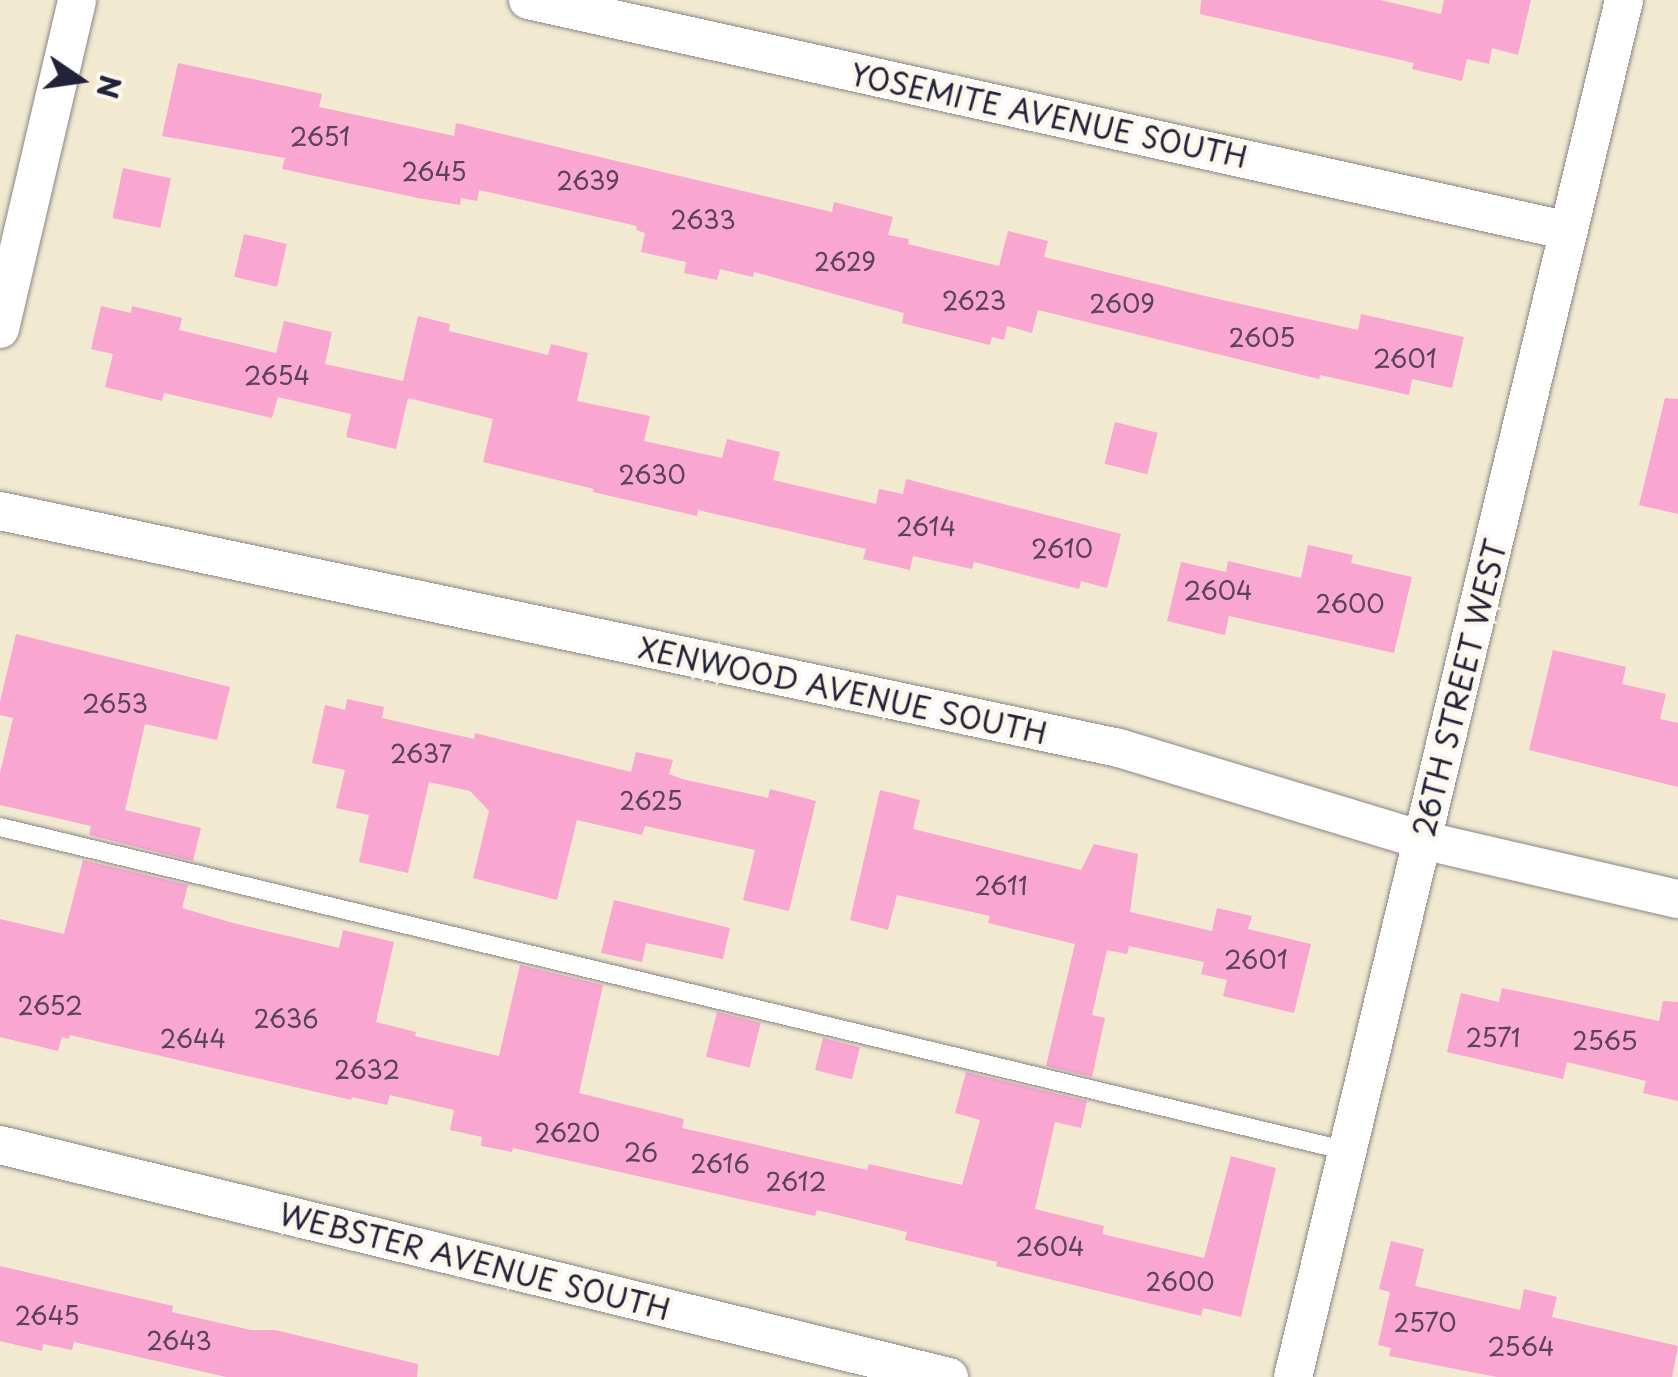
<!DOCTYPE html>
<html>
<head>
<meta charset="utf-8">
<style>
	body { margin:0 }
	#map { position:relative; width:1678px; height:1377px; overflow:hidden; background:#f1ead1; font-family:"Playpen Sans",sans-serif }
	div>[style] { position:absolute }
	.building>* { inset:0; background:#f9a6d0; transform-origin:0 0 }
	.roads { filter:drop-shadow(0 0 2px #8a8686) drop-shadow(0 0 2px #8a8686) }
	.lane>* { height:18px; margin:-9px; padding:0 9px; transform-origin:9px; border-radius:9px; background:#fff }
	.street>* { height:38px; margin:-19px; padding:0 19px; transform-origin:19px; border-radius:19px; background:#fff }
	span { translate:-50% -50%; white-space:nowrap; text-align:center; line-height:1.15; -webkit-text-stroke:9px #fbf7ec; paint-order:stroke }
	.number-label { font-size:25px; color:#584360 }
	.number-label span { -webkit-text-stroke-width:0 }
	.street-label { font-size:30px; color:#22223b }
	.north { position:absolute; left:30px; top:30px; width:100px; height:100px; -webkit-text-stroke:8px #fbf7ec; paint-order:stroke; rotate:103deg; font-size:28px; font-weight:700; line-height:40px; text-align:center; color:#22223b }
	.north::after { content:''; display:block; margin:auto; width:35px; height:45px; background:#22223b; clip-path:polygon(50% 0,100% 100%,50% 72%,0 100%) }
</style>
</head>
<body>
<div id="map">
	<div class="building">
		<i style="clip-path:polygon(1201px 0,1380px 0,1441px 14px,1444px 0,1531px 0,1518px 55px,1492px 48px,1489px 64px,1467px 59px,1462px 81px,1412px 69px,1414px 63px,1200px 14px)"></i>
		<i style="clip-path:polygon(178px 63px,322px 94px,319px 107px,394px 123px,454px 136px,456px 123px,832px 212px,834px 202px,893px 217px,888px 235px,909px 239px,908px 244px,999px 266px,1008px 231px,1048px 241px,1044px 257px,1205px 296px,1358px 330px,1361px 314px,1464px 337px,1452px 388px,1412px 379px,1409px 395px,1320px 375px,1319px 379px,1038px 310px,1032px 333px,1007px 326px,1004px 340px,992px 337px,990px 345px,902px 323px,904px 313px,754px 272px,753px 277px,720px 269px,717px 280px,684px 273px,686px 262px,641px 252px,645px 233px,636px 230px,637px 226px,479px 190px,477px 201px,461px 198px,460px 205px,418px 198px,282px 169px,285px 158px,162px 136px)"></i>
		<i style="left:123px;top:168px;width:49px;height:51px;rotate:12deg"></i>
		<i style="left:244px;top:234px;width:44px;height:44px;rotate:13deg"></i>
		<i style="clip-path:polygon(101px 306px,131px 313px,132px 306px,182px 318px,179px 330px,276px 353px,284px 321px,332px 332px,325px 364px,403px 381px,418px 316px,450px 324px,449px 331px,548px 355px,551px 344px,588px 353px,577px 401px,650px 416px,644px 441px,722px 458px,727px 439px,780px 452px,773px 480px,876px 504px,879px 489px,903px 494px,906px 479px,1121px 534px,1107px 588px,1081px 581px,1079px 589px,974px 562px,972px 569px,913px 556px,910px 570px,863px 559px,866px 549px,698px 510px,697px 516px,593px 492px,594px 489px,483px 462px,493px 419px,408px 398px,396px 449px,346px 437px,351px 414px,278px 397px,272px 418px,164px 393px,162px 401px,105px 387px,113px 354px,91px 349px)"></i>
		<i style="clip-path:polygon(1665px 398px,1678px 399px,1678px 514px,1639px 505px)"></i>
		<i style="left:1115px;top:422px;width:44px;height:43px;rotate:14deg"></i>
		<i style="clip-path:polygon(1308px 545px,1353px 555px,1351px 563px,1412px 577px,1394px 653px,1229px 616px,1225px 635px,1167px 621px,1181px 562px,1226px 572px,1228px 561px,1301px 578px)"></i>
		<i style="clip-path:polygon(16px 634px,230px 687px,217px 740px,145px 724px,125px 810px,201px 828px,193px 861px,89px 835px,91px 826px,0 805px,0 773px,13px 718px,0 715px,0 702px)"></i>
		<i style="clip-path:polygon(1553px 650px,1626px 667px,1622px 684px,1666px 694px,1660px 719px,1678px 723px,1678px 787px,1529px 750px)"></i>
		<i style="clip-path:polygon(347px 699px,384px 707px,382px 718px,474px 739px,475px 733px,631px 772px,636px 752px,673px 760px,669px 774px,682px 779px,768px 798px,770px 789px,816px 801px,789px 911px,743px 900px,755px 850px,645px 826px,642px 835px,577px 820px,557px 900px,473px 878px,489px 811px,470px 791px,429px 782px,408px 873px,359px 862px,369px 815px,336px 808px,345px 770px,312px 763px,325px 705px,345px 710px)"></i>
		<i style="clip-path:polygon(880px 790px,920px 800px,913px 829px,1081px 870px,1094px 844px,1138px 854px,1130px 912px,1212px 931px,1217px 908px,1252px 916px,1248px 929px,1311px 944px,1294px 1013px,1223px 996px,1227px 980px,1201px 974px,1204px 962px,1129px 946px,1127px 954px,1107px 950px,1092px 1015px,1105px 1018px,1092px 1077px,1046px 1066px,1075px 944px,988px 923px,990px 916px,897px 895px,888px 930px,850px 920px)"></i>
		<i style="clip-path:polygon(83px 860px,188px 885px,182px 908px,233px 923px,339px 948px,343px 930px,394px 942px,376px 1022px,416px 1032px,415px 1036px,499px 1056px,520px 965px,603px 985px,579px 1093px,684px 1119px,682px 1128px,867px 1170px,869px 1164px,962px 1185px,980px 1120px,955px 1113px,966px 1072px,1087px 1101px,1081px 1128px,1055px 1122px,1035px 1209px,1104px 1226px,1102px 1234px,1204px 1258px,1231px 1156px,1276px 1168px,1241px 1317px,1203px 1308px,1201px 1316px,996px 1266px,997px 1262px,905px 1240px,907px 1232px,817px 1210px,815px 1216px,513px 1148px,512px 1152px,481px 1146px,482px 1137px,450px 1130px,454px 1110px,390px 1095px,387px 1105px,352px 1097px,351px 1100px,70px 1035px,69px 1039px,62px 1037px,58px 1051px,0 1037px,0 919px,64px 934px)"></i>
		<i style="clip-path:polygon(614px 900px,730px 928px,723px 959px,646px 943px,642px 962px,601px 953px)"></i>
		<i style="clip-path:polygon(1502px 988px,1659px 1021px,1663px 1001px,1678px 1002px,1678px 1101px,1643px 1093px,1646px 1081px,1567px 1062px,1563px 1079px,1447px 1052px,1461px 993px,1499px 1002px)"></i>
		<i style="left:717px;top:1012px;width:45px;height:46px;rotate:14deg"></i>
		<i style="left:823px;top:1038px;width:38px;height:33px;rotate:14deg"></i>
		<i style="clip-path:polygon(1391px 1241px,1424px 1249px,1415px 1286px,1520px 1310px,1524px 1289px,1557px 1297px,1552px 1317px,1678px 1346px,1672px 1377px,1497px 1377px,1389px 1356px,1391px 1348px,1378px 1345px,1390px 1292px,1379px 1289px)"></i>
		<i style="clip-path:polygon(0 1266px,173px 1306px,172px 1312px,251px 1330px,275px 1330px,418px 1364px,417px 1377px,226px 1377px,74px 1342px,72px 1350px,43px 1344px,42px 1351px,0 1341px)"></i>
	</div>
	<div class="roads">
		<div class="lane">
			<i style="left:0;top:827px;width:1385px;rotate:13.52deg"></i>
		</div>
		<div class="street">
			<i style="left:528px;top:0;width:1066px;rotate:12.51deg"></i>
			<i style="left:0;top:329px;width:338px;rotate:-76.8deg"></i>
			<i style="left:0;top:511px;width:1144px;rotate:11.96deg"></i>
			<i style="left:1119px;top:748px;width:317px;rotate:16.9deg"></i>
			<i style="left:1422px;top:840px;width:263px;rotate:13deg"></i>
			<i style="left:0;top:1145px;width:977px;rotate:13.74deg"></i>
			<i style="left:1293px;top:1377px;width:1416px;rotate:-76.48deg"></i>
		</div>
	</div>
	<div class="number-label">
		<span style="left:320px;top:136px">2651</span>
		<span style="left:434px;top:171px">2645</span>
		<span style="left:588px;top:180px">2639</span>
		<span style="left:703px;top:219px">2633</span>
		<span style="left:845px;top:261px">2629</span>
		<span style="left:974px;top:300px">2623</span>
		<span style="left:1122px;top:303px">2609</span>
		<span style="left:1262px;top:337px">2605</span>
		<span style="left:1405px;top:358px">2601</span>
		<span style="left:277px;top:375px">2654</span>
		<span style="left:652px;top:474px">2630</span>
		<span style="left:926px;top:526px">2614</span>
		<span style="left:1062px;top:548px">2610</span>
		<span style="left:1218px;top:590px">2604</span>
		<span style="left:1350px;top:603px">2600</span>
		<span style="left:115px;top:703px">2653</span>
		<span style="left:421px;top:753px">2637</span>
		<span style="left:651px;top:800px">2625</span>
		<span style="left:1001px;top:885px">2611</span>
		<span style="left:1256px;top:959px">2601</span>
		<span style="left:50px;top:1005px">2652</span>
		<span style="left:286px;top:1018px">2636</span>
		<span style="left:1493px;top:1037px">2571</span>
		<span style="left:193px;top:1038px">2644</span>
		<span style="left:1605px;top:1040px">2565</span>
		<span style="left:367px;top:1069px">2632</span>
		<span style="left:567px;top:1132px">2620</span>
		<span style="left:641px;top:1152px">26</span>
		<span style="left:720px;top:1163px">2616</span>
		<span style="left:796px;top:1181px">2612</span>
		<span style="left:1050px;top:1246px">2604</span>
		<span style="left:1180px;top:1281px">2600</span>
		<span style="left:47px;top:1315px">2645</span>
		<span style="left:1425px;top:1322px">2570</span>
		<span style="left:179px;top:1340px">2643</span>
		<span style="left:1521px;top:1346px">2564</span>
	</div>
	<div class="street-label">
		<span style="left:1049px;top:115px;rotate:12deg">YOSEMITE AVENUE SOUTH</span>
		<span style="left:1459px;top:688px;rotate:-76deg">26TH STREET WEST</span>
		<span style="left:843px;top:690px;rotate:12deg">XENWOOD AVENUE SOUTH</span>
		<span style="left:475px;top:1261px;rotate:14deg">WEBSTER AVENUE SOUTH</span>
	</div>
	<div class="north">N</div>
</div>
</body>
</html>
